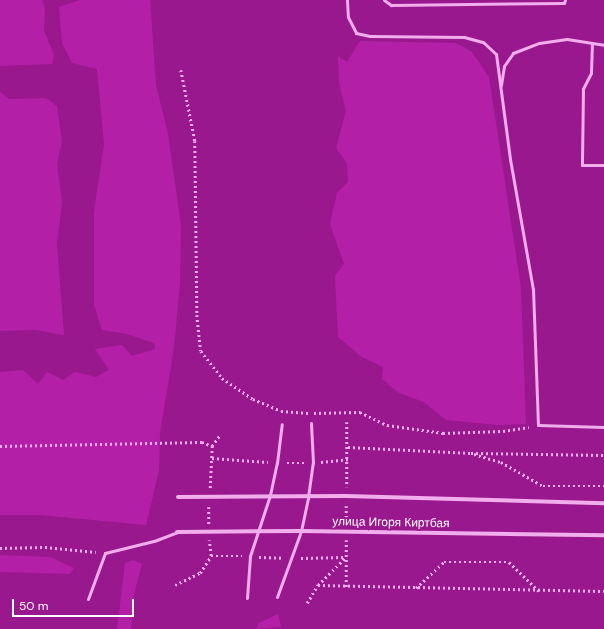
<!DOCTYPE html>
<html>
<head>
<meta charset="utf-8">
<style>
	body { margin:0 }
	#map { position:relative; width:604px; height:629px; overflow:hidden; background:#9a188d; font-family:"DM Sans",sans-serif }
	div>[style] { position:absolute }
	.green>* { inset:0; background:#b320a7 }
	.path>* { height:2.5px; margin-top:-1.25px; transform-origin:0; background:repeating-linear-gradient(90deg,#f2adec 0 2px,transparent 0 5px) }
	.lane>* { height:3px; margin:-1.5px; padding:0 1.5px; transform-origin:1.5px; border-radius:1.5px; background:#f2adec }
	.street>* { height:4px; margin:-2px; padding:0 2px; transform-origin:2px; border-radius:2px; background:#f2adec }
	span { translate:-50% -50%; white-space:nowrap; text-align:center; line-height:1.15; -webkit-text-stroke:3.5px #9a188d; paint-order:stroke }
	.street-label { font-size:12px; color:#fff }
	.scale { position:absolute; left:12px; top:599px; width:122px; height:18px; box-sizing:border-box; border:2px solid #fff; border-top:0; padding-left:5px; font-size:12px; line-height:14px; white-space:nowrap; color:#fff; -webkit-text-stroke:3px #9a188d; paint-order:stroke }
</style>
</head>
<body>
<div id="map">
	<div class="green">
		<i style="clip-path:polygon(0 0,42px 0,45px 9px,44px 30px,54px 55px,52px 64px,0 66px)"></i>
		<i style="clip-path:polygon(80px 0,150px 0,156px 85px,168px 134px,181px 225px,180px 283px,174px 347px,160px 433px,159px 470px,146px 525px,40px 515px,0 515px,0 372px,23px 370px,38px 384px,47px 372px,63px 380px,75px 372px,96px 377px,109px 370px,95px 349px,122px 345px,132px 356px,155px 349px,154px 343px,127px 334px,102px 330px,94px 305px,94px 212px,104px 144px,97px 69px,72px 63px,62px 43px,59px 7px)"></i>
		<i style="clip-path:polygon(360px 41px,456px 43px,472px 52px,489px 77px,521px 288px,526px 424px,499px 425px,446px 420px,424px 402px,399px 393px,382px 379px,383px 367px,362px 357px,338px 337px,335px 276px,344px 264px,330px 224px,337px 193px,348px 182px,347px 163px,336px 148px,346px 111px,339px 83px,338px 56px,347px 62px)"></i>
		<i style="clip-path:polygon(0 92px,9px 99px,46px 98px,57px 106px,62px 141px,57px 163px,62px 202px,57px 244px,64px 335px,36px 330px,0 331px)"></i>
		<i style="clip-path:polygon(0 555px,50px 557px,74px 568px,70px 574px,0 572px)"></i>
		<i style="clip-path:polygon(133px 560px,142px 564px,134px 594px,131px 629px,117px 629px,125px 563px)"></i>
		<i style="clip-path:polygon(278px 614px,281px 627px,256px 629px,259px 623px)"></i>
	</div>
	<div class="path">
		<i style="left:181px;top:70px;width:72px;rotate:78.8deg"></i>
		<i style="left:195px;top:141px;width:174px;rotate:89.3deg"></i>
		<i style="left:197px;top:315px;width:36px;rotate:84deg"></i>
		<i style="left:201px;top:351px;width:34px;rotate:52deg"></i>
		<i style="left:222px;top:378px;width:37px;rotate:34deg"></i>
		<i style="left:253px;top:399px;width:30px;rotate:23deg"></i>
		<i style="left:281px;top:411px;width:28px;rotate:4deg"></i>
		<i style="left:314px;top:413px;width:46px;rotate:-1.2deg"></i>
		<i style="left:360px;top:412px;width:30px;rotate:26deg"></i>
		<i style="left:387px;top:425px;width:57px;rotate:8.1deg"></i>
		<i style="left:443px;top:433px;width:60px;rotate:-1.9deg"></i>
		<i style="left:503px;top:431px;width:26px;rotate:-9deg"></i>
		<i style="left:347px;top:422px;width:65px;rotate:90deg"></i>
		<i style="left:0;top:446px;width:202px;rotate:-1.1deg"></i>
		<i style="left:202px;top:442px;width:11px;rotate:22deg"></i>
		<i style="left:348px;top:447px;width:123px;rotate:2.8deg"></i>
		<i style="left:471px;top:453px;width:133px;rotate:0.9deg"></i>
		<i style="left:474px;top:454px;width:28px;rotate:17deg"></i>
		<i style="left:501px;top:462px;width:48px;rotate:29.7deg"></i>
		<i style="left:543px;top:486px;width:61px"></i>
		<i style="left:212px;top:458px;width:56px;rotate:4.1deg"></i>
		<i style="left:321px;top:462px;width:27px;rotate:-6deg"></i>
		<i style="left:287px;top:463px;width:17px"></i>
		<i style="left:210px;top:488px;width:42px;rotate:-87.3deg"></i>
		<i style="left:212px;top:446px;width:14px;rotate:-54deg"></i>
		<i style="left:209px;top:507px;width:17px;rotate:90deg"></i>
		<i style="left:346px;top:523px;width:17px;rotate:-90deg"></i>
		<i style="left:0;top:548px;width:45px;rotate:-1.3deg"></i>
		<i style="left:45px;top:547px;width:51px;rotate:5.6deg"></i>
		<i style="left:211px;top:556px;width:31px"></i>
		<i style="left:259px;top:557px;width:23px;rotate:2deg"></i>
		<i style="left:301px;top:558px;width:45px;rotate:-1.3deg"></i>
		<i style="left:175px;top:585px;width:28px;rotate:-26deg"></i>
		<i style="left:200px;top:573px;width:20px;rotate:-57deg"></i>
		<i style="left:211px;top:556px;width:16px;rotate:-97deg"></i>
		<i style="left:318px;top:585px;width:286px;rotate:1.2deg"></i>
		<i style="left:346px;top:587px;width:47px;rotate:-90deg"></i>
		<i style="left:416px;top:588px;width:38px;rotate:-43deg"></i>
		<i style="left:444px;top:562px;width:65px"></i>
		<i style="left:509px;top:562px;width:42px;rotate:44deg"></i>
		<i style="left:307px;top:603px;width:21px;rotate:-59deg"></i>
		<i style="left:318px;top:585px;width:40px;rotate:-45deg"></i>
	</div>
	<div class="lane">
		<i style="left:347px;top:0;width:17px;rotate:87deg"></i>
		<i style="left:348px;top:17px;width:18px;rotate:63deg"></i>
		<i style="left:356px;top:33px;width:14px;rotate:12deg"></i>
		<i style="left:370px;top:36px;width:94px;rotate:0.6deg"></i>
		<i style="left:464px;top:37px;width:20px;rotate:15deg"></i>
		<i style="left:483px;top:42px;width:18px;rotate:43deg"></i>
		<i style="left:496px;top:54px;width:106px;rotate:82.4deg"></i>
		<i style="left:510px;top:159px;width:132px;rotate:80deg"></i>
		<i style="left:533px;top:289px;width:136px;rotate:87.9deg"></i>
		<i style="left:538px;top:425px;width:66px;rotate:1.7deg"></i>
		<i style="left:384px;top:0;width:9px;rotate:36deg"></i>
		<i style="left:391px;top:5px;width:173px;rotate:-0.7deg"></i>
		<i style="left:564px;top:3px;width:3px;rotate:-72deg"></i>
		<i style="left:592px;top:43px;width:30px;rotate:92deg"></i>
		<i style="left:591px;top:73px;width:18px;rotate:117deg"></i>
		<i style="left:583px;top:89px;width:76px;rotate:90.8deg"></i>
		<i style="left:582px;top:165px;width:22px"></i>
		<i style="left:501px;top:85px;width:19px;rotate:-81deg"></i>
		<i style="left:504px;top:66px;width:16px;rotate:-55deg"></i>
		<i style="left:513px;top:53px;width:28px;rotate:-21deg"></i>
		<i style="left:539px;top:43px;width:28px;rotate:-8deg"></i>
		<i style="left:567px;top:39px;width:37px;rotate:9deg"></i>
		<i style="left:277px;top:597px;width:70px;rotate:-70deg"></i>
		<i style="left:301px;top:531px;width:35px;rotate:-78deg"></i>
		<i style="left:308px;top:497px;width:34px;rotate:-82deg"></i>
		<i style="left:313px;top:463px;width:40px;rotate:-92.9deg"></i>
		<i style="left:247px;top:598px;width:42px;rotate:-85.9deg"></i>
		<i style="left:250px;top:556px;width:64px;rotate:-71.8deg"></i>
		<i style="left:270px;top:495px;width:33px;rotate:-78deg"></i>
		<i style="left:277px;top:463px;width:39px;rotate:-83deg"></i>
		<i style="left:88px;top:599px;width:49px;rotate:-69.7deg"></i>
		<i style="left:105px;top:553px;width:50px;rotate:-13.8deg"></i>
		<i style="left:154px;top:541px;width:25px;rotate:-21deg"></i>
	</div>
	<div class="street">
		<i style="left:178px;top:497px;width:168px;rotate:-0.3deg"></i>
		<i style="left:346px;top:496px;width:258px;rotate:1.6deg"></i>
		<i style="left:177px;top:532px;width:124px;rotate:-0.5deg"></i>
		<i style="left:301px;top:531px;width:303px;rotate:0.8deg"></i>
	</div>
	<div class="street-label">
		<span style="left:391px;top:523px;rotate:1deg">улица Игоря Киртбая</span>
	</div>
	<div class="scale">50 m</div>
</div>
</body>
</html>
